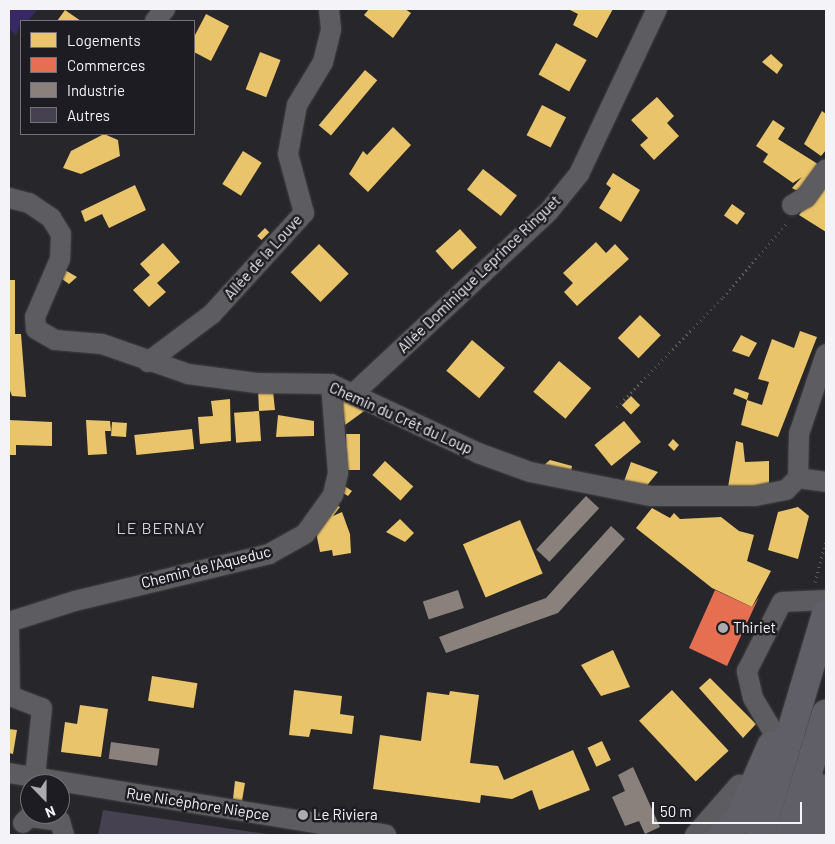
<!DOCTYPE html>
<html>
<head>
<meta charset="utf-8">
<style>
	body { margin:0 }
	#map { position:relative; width:835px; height:844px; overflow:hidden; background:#27262a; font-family:Barlow,sans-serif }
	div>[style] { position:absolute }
	.green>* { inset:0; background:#382965 }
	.homes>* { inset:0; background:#e9c46a; transform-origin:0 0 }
	.shops>* { inset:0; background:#e76f51 }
	.industry>* { inset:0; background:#8a817c; transform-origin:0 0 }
	.building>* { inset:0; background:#454150 }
	.path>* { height:3px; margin-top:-1.5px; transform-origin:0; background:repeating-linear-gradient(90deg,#5e5d60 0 1px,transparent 0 5px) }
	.roads { filter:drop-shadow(0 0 1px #414144) drop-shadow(0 0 1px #414144) }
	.minor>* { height:20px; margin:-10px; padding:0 10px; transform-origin:10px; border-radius:10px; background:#5d5c60 }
	.highway>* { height:28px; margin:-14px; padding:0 14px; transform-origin:14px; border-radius:14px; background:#605f67 }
	.dots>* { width:14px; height:14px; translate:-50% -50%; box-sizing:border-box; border:2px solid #1c1c22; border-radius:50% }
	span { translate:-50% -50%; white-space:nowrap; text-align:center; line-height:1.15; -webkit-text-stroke:5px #1c1c22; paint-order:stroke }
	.street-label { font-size:15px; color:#f4f4f8 }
	.poi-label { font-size:15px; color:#f4f4f8 }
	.left { translate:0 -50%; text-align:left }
	.neighbourhood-label { font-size:16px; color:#d0cfd7; letter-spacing:1px }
	.frame { position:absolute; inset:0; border:10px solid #f4f4f8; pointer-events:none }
	.legend { position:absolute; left:20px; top:20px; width:175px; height:115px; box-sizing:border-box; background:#1c1c22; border:1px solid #727278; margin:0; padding:6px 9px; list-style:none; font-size:15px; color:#f4f4f8 }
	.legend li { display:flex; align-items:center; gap:10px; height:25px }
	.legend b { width:25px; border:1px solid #727278 }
	.north { position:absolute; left:20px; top:774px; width:50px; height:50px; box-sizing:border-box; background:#1c1c22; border:1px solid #727278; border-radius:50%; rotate:158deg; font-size:14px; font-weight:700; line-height:20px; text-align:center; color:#f4f4f8 }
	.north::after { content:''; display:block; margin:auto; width:18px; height:22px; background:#acacb0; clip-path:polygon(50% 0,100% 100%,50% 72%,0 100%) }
	.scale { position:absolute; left:652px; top:802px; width:150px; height:22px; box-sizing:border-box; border:2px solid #f4f4f8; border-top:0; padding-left:6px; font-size:15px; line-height:18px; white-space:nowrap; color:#f4f4f8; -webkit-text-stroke:4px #1c1c22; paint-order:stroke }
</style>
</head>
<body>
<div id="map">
	<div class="green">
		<i style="clip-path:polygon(9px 9px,38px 9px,28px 21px,21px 21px,16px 36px,9px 28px)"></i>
	</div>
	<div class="homes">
		<i style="clip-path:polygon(369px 9px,405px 9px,411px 13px,393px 38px,364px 15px)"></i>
		<i style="clip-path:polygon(568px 9px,613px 9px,597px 38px,573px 25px,578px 14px)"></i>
		<i style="clip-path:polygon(65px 10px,81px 21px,57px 21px)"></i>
		<i style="clip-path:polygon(206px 14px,229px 26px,211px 61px,194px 52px,194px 37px)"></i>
		<i style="left:556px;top:43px;width:35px;height:36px;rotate:29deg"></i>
		<i style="left:260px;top:52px;width:22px;height:40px;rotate:21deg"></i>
		<i style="clip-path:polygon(771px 54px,783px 65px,777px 74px,762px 62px)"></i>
		<i style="left:365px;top:70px;width:16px;height:72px;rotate:40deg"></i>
		<i style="clip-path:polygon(657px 97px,674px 116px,667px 123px,679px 136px,654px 160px,640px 145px,648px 138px,631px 120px)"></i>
		<i style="left:542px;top:105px;width:27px;height:34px;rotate:27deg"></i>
		<i style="clip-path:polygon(822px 111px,826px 114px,826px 150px,821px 156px,804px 144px)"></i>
		<i style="clip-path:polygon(773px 120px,785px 128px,778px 139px,821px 166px,802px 194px,792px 188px,802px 177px,793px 183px,763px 162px,768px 154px,756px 146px)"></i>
		<i style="clip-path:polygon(393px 127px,411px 145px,368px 192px,349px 174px,363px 151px,367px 155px)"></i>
		<i style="clip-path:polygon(104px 134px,118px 140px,120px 156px,81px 174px,63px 168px,71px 151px)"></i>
		<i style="left:243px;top:151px;width:22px;height:39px;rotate:32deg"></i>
		<i style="left:483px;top:169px;width:43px;height:26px;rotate:38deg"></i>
		<i style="clip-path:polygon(613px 173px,640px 190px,621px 222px,599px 208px,611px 188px,606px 184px)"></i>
		<i style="clip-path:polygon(826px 176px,826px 232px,799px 215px)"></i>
		<i style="clip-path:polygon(135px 185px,146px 210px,109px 228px,102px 214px,85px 222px,81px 211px)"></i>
		<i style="left:732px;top:204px;width:16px;height:14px;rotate:35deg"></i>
		<i style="left:265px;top:228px;width:6px;height:11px;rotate:45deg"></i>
		<i style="left:460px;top:229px;width:25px;height:33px;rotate:48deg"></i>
		<i style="clip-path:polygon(596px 242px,606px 253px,615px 244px,629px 259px,577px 306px,564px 292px,573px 283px,563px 273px)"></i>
		<i style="clip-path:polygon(163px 243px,180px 262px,157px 283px,166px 292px,149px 307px,133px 290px,150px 275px,140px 264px)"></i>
		<i style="left:319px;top:244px;width:42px;height:40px;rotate:45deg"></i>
		<i style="clip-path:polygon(65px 270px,77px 277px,69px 284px,62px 279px)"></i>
		<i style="clip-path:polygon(9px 280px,15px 280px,15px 334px,21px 334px,26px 397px,12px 396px,9px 388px)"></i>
		<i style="left:640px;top:315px;width:29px;height:32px;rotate:44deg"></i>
		<i style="clip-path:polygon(800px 331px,817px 337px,778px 437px,741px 425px,747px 400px,762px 405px,769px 382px,758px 379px,772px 339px,794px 348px)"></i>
		<i style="clip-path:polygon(741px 335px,757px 343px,749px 357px,732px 351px)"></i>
		<i style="left:472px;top:340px;width:43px;height:40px;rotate:40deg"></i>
		<i style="left:559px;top:361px;width:42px;height:40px;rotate:40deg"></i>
		<i style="clip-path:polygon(735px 388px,749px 393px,747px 400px,733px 394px)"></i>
		<i style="clip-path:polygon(258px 389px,273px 391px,275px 410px,259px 411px)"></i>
		<i style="left:631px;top:396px;width:13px;height:13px;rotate:45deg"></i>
		<i style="clip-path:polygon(230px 399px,231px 441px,200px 444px,198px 417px,213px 416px,211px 401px)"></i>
		<i style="clip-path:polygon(340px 399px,367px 409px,345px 425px)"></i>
		<i style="left:259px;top:411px;width:30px;height:25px;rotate:86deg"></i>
		<i style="clip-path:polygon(278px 415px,314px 421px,314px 436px,276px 437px)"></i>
		<i style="clip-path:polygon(9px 420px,52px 422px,52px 446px,16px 445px,16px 455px,9px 455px)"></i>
		<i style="clip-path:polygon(86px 420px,110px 421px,111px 431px,105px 431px,107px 454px,88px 455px)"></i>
		<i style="left:624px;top:421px;width:27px;height:38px;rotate:51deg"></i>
		<i style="left:112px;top:422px;width:15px;height:14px;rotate:4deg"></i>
		<i style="left:192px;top:429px;width:20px;height:58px;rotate:84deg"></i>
		<i style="left:346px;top:434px;width:14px;height:36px"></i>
		<i style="clip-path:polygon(673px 439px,679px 445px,674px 451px,668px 445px)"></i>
		<i style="clip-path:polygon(736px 441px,743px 443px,745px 462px,769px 461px,769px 486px,728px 487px)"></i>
		<i style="clip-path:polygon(550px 460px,572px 466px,571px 472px,544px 465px)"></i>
		<i style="left:385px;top:461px;width:38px;height:19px;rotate:42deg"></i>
		<i style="clip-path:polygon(631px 462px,658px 472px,645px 488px,623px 484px)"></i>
		<i style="clip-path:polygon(340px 483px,352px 491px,348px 496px,338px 490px)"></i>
		<i style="clip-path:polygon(334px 503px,340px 507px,333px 516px,342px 512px,350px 534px,351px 553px,333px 556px,332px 550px,320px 552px,316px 532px)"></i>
		<i style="clip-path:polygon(798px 507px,809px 516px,798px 559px,768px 550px,778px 512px)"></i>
		<i style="clip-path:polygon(652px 508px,670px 518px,674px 513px,680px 519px,721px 517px,739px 531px,754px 535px,747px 561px,771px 571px,752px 607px,712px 588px,636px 528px)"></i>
		<i style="clip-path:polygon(400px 519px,414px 533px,405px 542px,386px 532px)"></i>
		<i style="left:520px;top:520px;width:58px;height:62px;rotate:67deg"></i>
		<i style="clip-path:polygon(613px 650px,630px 687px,601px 696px,581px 665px)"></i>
		<i style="left:152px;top:676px;width:46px;height:25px;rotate:9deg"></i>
		<i style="clip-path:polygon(710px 678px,756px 724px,743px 738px,699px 688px)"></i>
		<i style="clip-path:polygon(294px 690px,342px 696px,340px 714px,354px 716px,352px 734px,311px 729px,309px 737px,289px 735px)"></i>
		<i style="left:672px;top:690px;width:83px;height:45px;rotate:47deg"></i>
		<i style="clip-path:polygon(450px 691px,479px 695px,470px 763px,498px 766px,504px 780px,573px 750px,590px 790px,539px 810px,532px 790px,512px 799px,481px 795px,480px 803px,373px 789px,380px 735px,421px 741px,427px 692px,449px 695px)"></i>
		<i style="clip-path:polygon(80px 705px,108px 709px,101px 757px,61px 752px,65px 722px,77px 724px)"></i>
		<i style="clip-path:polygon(9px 729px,17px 730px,13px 754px,9px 753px)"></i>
		<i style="left:602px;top:741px;width:21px;height:16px;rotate:65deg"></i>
		<i style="clip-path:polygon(235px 781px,245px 783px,242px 801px,233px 799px)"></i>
	</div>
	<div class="shops">
		<i style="clip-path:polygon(715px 590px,752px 607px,759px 597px,727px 666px,689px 648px)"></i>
	</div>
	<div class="industry">
		<i style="left:586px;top:496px;width:18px;height:73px;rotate:43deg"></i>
		<i style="clip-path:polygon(611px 526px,625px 539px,558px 613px,446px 653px,439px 637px,546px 598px)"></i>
		<i style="left:458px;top:590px;width:19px;height:37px;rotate:72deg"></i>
		<i style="left:111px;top:742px;width:49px;height:17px;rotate:8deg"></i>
		<i style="clip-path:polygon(633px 767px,660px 827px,645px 834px,639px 821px,625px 826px,612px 797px,625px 791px,618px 775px)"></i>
	</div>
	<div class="building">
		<i style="clip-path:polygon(103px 810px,267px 834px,267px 835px,98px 835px)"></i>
	</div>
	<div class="path">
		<i style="left:617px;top:407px;width:153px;rotate:-46.1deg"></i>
		<i style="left:723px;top:297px;width:96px;rotate:-49.2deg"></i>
		<i style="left:815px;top:582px;width:42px;rotate:-75deg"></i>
	</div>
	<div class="roads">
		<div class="minor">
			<i style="left:155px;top:21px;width:16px;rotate:-50deg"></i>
			<i style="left:9px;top:198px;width:21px;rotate:14deg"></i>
			<i style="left:29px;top:203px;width:27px;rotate:34deg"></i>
			<i style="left:51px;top:218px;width:19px;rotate:58deg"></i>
			<i style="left:61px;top:234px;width:25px;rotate:92deg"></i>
			<i style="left:60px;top:259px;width:63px;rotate:113.3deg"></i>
			<i style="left:35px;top:317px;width:12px;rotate:85deg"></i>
			<i style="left:36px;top:329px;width:22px;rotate:30deg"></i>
			<i style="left:55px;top:340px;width:47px;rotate:4.9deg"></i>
			<i style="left:102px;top:344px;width:91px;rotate:19.2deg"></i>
			<i style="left:188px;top:374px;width:69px;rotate:7.5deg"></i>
			<i style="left:256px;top:383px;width:75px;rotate:0.8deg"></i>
			<i style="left:331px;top:384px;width:162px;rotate:25.1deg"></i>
			<i style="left:478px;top:453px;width:55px;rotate:20.1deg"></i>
			<i style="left:530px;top:472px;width:87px;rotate:11.3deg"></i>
			<i style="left:615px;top:489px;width:37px;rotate:11deg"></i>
			<i style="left:651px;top:496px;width:104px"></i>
			<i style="left:755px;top:496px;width:32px;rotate:-11deg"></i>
			<i style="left:786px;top:490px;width:17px;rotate:-45deg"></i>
			<i style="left:798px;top:478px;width:44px;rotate:-88.7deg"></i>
			<i style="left:799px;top:434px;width:84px;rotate:-71.4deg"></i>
			<i style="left:792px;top:205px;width:16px;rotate:-30deg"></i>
			<i style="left:806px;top:197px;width:34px;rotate:-54deg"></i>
			<i style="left:148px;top:362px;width:80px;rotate:-36.9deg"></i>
			<i style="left:212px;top:314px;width:137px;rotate:-47.7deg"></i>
			<i style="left:304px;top:213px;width:61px;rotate:-105.2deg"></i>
			<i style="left:288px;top:154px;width:50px;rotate:-79.6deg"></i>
			<i style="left:297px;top:105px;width:50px;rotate:-58.8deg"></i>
			<i style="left:323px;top:62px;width:34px;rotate:-76deg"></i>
			<i style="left:331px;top:29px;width:20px;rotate:-96deg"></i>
			<i style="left:353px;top:394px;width:268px;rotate:-43deg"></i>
			<i style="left:549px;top:211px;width:48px;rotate:-51deg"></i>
			<i style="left:579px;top:174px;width:183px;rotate:-64.7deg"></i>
			<i style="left:798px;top:478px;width:28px;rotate:8deg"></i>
			<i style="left:9px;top:622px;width:69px;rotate:-17.7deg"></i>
			<i style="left:75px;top:601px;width:200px;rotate:-13.6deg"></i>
			<i style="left:269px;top:554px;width:41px;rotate:-29.1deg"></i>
			<i style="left:305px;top:534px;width:48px;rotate:-54.3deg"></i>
			<i style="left:333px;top:495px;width:23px;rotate:-77deg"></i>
			<i style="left:338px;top:473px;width:89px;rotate:-94.5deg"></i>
			<i style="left:9px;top:628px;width:68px;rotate:89.2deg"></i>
			<i style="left:10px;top:696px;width:34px;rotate:21deg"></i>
			<i style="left:42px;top:708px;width:69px;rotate:95.8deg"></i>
			<i style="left:775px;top:735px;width:43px;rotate:-120.7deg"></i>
			<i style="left:753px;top:698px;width:28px;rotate:-103deg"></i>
			<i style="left:747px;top:671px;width:77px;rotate:-63.1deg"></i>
			<i style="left:782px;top:602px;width:44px;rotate:-2.6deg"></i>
			<i style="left:9px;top:773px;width:382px;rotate:9.3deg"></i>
			<i style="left:23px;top:823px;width:8px;rotate:-45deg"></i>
			<i style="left:29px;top:817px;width:31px;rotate:7deg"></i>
			<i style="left:60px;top:821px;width:15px;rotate:74deg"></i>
			<i style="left:695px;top:835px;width:67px;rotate:-48.7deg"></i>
		</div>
		<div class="highway">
			<i style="left:723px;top:835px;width:21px;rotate:-43deg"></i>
			<i style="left:738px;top:821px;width:82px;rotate:-66.3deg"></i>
			<i style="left:760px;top:835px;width:231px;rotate:-73.4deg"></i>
			<i style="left:789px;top:835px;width:127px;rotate:-73.1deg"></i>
			<i style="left:812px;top:835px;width:48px;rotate:-81.5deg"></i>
		</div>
	</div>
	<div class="dots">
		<i style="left:723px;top:628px;background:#acacb0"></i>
		<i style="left:303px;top:815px;background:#acacb0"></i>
	</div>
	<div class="street-label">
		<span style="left:263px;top:257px;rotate:-48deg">Allée de la Louve</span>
		<span style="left:479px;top:274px;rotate:-44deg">Allée Dominique Leprince Ringuet</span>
		<span style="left:401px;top:418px;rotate:24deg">Chemin du Crêt du Loup</span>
		<span style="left:206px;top:567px;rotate:-14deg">Chemin de l'Aqueduc</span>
		<span style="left:198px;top:804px;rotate:9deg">Rue Nicéphore Niepce</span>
	</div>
	<div class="poi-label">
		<span class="left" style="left:733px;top:628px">Thiriet</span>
		<span class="left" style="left:313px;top:815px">Le Riviera</span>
	</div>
	<div class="neighbourhood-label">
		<span style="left:161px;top:528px">LE BERNAY</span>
	</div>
	<div class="frame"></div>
	<ul class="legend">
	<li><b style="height:14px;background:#e9c46a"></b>Logements</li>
	<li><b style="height:14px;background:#e76f51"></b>Commerces</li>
	<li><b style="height:14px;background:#8a817c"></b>Industrie</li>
	<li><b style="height:14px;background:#454150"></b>Autres</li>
	</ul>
	<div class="north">N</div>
	<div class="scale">50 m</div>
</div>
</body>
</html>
